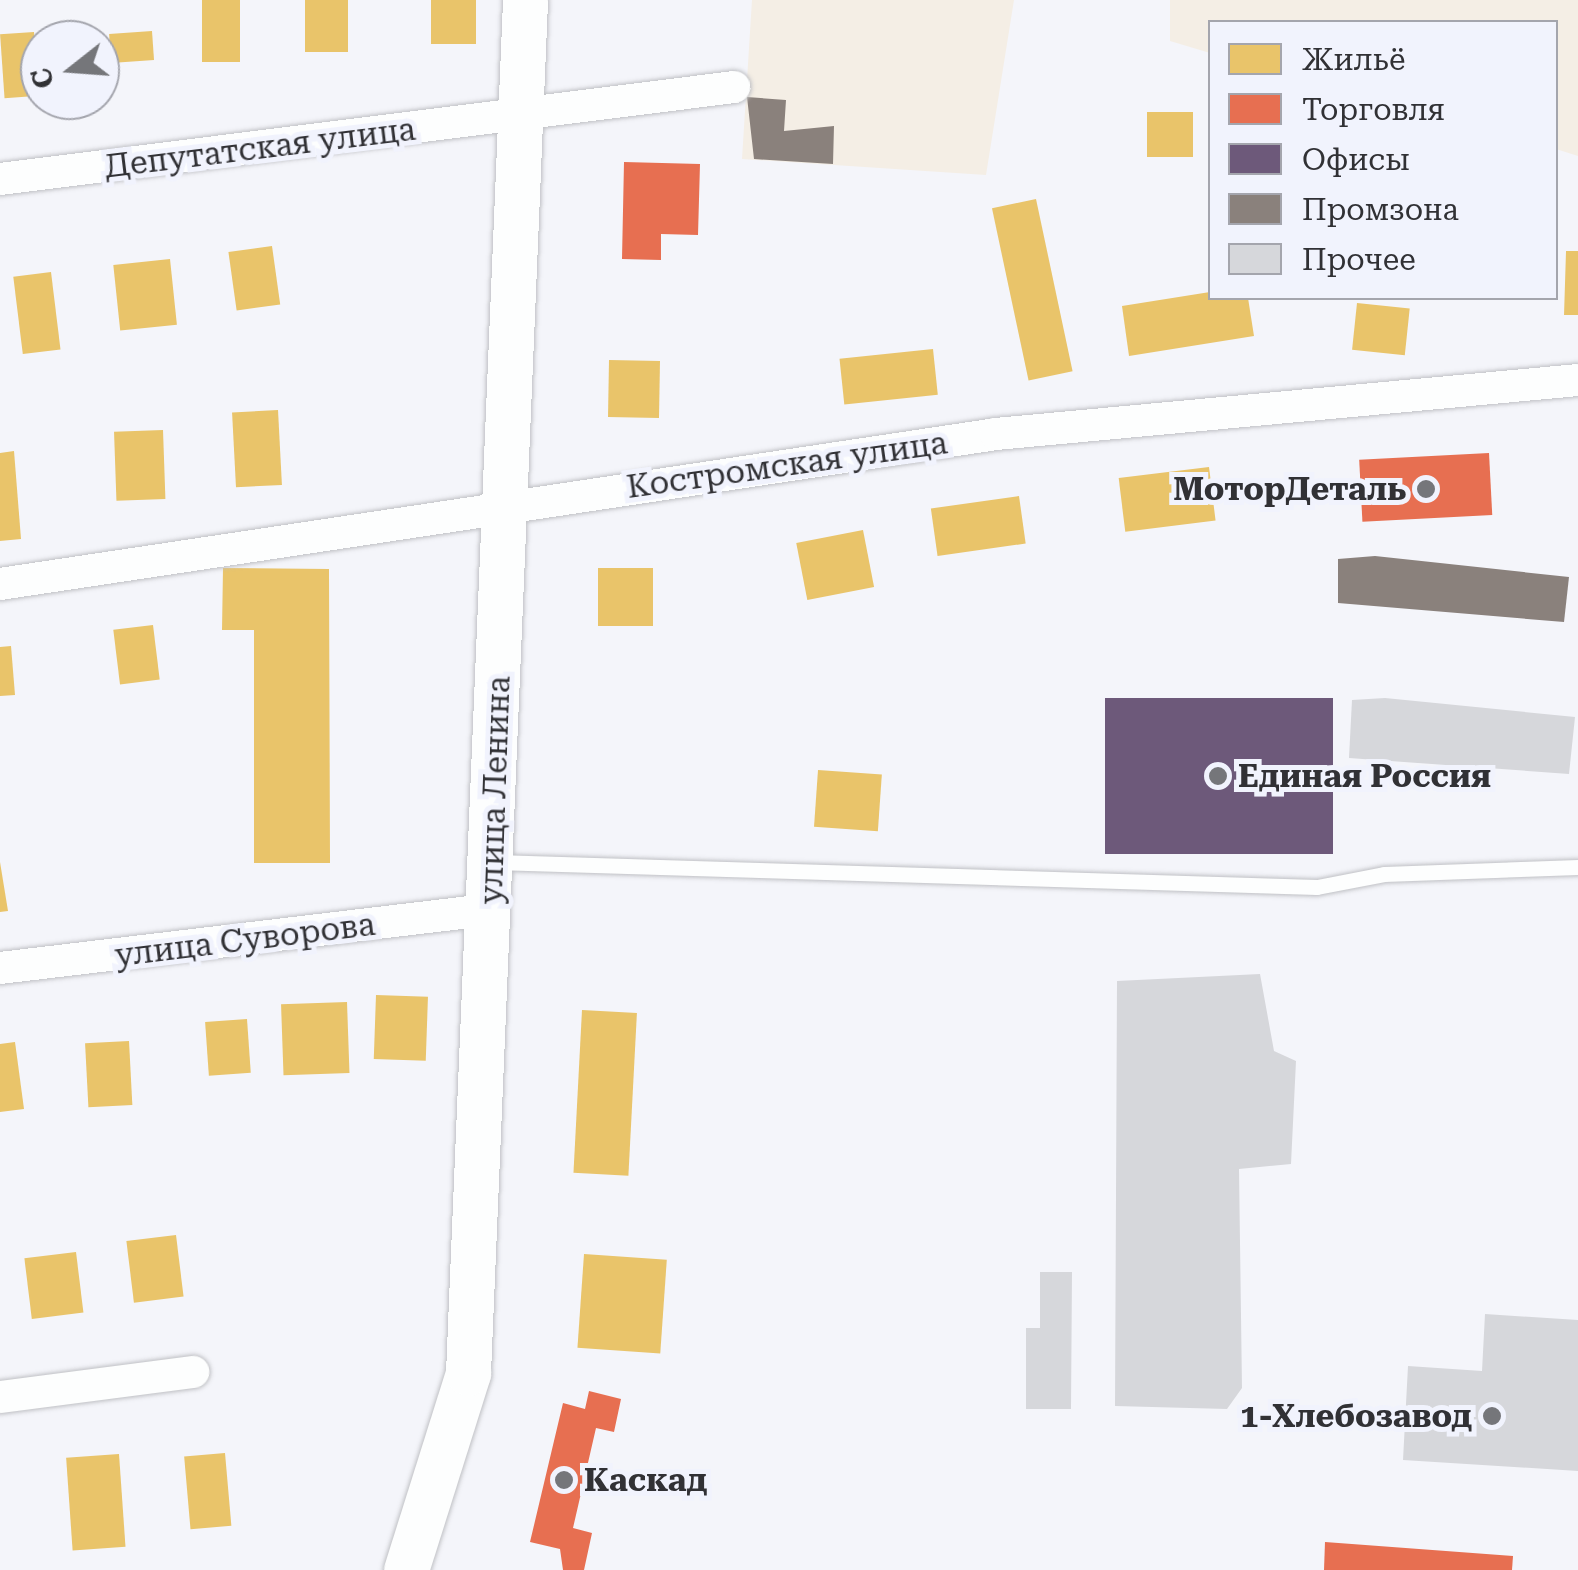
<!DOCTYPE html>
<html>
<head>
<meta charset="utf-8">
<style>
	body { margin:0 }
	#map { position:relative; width:1578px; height:1570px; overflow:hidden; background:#f4f5fa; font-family:"Roboto Serif",serif }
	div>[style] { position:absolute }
	.industrial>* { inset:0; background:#f4eee5 }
	.homes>* { inset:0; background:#e9c46a; transform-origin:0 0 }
	.shops>* { inset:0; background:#e76f51; transform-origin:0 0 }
	.offices>* { inset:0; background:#6d597a; transform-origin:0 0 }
	.industry>* { inset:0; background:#8a817c }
	.building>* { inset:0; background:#d6d7db }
	.roads { filter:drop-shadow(0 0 2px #c0c1c5) drop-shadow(0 0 2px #c0c1c5) }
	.lane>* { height:15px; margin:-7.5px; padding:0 7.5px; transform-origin:7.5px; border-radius:7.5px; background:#fdfefe }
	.street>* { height:32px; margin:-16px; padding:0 16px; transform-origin:16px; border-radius:16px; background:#fdfefe }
	.secondary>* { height:45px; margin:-22.5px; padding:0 22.5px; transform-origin:22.5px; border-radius:22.5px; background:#fdfefe }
	.dots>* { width:28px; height:28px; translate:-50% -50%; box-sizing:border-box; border:5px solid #f1f3fd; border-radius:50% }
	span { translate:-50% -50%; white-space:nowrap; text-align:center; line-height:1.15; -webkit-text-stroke:10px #f1f3fd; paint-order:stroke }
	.street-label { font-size:32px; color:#313135 }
	.poi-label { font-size:32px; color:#313135; font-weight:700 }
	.right { translate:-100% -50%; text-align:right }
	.left { translate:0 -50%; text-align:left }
	.legend { position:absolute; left:1208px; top:20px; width:350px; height:280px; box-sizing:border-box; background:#f1f3fd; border:2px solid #a4a5ad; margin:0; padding:12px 18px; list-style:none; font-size:30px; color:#313135 }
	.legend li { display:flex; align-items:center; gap:20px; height:50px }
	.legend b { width:50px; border:2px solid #a4a5ad }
	.north { position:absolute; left:20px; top:20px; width:100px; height:100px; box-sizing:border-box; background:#f1f3fd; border:2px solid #a4a5ad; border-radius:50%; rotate:253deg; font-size:28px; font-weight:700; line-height:40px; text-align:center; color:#313135 }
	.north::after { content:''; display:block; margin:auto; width:35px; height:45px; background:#75767a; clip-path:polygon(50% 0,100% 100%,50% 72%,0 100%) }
</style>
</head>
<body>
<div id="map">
	<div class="industrial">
		<i style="clip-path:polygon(752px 0,1014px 0,986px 175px,742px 159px)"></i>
		<i style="clip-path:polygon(1170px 0,1578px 0,1578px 156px,1556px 149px,1556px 22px,1210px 22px,1210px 53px,1170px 41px)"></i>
	</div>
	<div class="homes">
		<i style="left:202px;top:0;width:38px;height:62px"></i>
		<i style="left:305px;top:0;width:43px;height:52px"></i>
		<i style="left:431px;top:0;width:45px;height:44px"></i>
		<i style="left:152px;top:31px;width:29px;height:43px;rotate:86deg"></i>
		<i style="left:34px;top:32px;width:64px;height:34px;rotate:86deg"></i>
		<i style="left:1147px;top:112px;width:46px;height:45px"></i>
		<i style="left:1036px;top:199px;width:176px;height:45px;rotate:78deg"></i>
		<i style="left:272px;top:246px;width:59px;height:44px;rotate:82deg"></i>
		<i style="clip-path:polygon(1566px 251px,1578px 251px,1578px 315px,1564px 315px)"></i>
		<i style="left:170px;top:259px;width:66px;height:57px;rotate:84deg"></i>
		<i style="left:51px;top:272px;width:78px;height:38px;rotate:83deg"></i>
		<i style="clip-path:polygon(1210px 292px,1248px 298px,1254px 336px,1129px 356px,1122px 306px)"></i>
		<i style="left:1357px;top:303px;width:53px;height:47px;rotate:6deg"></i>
		<i style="left:933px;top:349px;width:46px;height:94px;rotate:84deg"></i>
		<i style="left:609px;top:360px;width:51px;height:57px;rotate:1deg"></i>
		<i style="left:278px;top:410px;width:75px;height:46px;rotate:87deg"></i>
		<i style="left:163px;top:430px;width:69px;height:49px;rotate:88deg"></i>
		<i style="clip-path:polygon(14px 451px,21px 539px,0 541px,0 453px)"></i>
		<i style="left:1209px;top:467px;width:54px;height:91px;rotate:83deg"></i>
		<i style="left:1019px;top:496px;width:48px;height:89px;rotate:82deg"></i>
		<i style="left:863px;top:530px;width:58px;height:68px;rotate:79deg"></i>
		<i style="clip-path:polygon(223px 568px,329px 569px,330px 863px,254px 863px,254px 630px,222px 630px)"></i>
		<i style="left:598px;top:568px;width:55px;height:58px"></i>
		<i style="left:153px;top:625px;width:55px;height:40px;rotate:83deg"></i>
		<i style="clip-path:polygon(11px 646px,15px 695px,0 696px,0 647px)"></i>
		<i style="left:818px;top:770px;width:64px;height:57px;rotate:4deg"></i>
		<i style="clip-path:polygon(0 862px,8px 911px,0 912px)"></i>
		<i style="left:376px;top:995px;width:52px;height:64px;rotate:2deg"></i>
		<i style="left:347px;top:1002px;width:71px;height:66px;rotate:88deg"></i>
		<i style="left:582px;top:1010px;width:55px;height:163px;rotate:3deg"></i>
		<i style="left:247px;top:1019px;width:54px;height:42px;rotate:86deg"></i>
		<i style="left:129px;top:1041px;width:64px;height:44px;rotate:87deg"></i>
		<i style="clip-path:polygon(15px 1042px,24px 1109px,0 1112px,0 1044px)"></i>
		<i style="left:176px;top:1235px;width:62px;height:50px;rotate:83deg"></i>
		<i style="left:76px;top:1252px;width:61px;height:52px;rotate:83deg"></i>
		<i style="left:584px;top:1254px;width:83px;height:94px;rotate:4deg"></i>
		<i style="left:225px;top:1453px;width:73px;height:41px;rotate:85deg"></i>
		<i style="left:119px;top:1454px;width:93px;height:53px;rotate:86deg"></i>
	</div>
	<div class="shops">
		<i style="clip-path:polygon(624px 162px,700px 164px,698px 235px,661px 234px,661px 260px,622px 259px)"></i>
		<i style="left:1489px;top:453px;width:62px;height:130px;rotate:87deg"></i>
		<i style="clip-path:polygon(589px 1391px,621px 1399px,614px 1432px,596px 1428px,573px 1528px,592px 1533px,584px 1570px,563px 1570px,560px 1549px,530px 1542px,563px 1403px,585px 1409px)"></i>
		<i style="clip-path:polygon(1325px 1542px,1513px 1556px,1512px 1570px,1324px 1570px)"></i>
	</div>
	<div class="offices">
		<i style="left:1105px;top:698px;width:228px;height:156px"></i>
	</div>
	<div class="industry">
		<i style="clip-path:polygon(747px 97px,786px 100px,784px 131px,834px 126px,833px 164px,754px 159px)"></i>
		<i style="clip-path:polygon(1375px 556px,1569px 577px,1564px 622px,1338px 603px,1338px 559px)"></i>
	</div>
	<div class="building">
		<i style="clip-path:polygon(1385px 698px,1575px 717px,1569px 774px,1349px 758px,1352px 700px)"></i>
		<i style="clip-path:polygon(1260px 974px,1274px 1051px,1296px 1061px,1291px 1164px,1239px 1169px,1242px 1388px,1227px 1409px,1115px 1406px,1117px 981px)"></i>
		<i style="clip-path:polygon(1040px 1272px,1072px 1272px,1071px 1409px,1026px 1409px,1026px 1328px,1040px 1328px)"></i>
		<i style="clip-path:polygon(1485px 1314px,1578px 1320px,1578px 1471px,1403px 1460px,1408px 1366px,1482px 1371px)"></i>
	</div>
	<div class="roads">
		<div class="lane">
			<i style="left:495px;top:862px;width:822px;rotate:1.74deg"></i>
			<i style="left:1317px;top:887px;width:68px;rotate:-11deg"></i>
			<i style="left:1384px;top:874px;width:194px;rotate:-2.1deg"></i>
		</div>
		<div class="street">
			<i style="left:0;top:179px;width:740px;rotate:-7.14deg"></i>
			<i style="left:0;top:584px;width:1007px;rotate:-8.56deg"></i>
			<i style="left:996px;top:434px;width:584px;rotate:-5.3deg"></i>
			<i style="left:0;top:968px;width:493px;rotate:-6.8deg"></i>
			<i style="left:0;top:1397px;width:195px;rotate:-7.4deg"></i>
		</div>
		<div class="secondary">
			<i style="left:406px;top:1570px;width:207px;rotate:-72.5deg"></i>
			<i style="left:468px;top:1373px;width:1374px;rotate:-87.62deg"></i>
		</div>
	</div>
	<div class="dots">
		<i style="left:1426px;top:489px;background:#75767a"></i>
		<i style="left:1218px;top:776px;background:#75767a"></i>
		<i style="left:1492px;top:1416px;background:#75767a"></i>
		<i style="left:564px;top:1480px;background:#75767a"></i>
	</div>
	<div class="street-label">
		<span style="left:260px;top:148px;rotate:-7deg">Депутатская улица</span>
		<span style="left:787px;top:465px;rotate:-8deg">Костромская улица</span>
		<span style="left:495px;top:790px;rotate:-88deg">улица Ленина</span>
		<span style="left:245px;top:940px;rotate:-7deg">улица Суворова</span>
	</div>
	<div class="poi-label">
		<span class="right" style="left:1406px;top:489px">МоторДеталь</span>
		<span class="left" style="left:1238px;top:776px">Единая Россия</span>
		<span class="right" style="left:1472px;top:1416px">1-Хлебозавод</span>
		<span class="left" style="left:584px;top:1480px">Каскад</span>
	</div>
	<ul class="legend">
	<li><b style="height:28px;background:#e9c46a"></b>Жильё</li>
	<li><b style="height:28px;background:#e76f51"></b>Торговля</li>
	<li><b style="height:28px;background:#6d597a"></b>Офисы</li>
	<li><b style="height:28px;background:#8a817c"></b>Промзона</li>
	<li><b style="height:28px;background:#d6d7db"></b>Прочее</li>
	</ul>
	<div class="north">С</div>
</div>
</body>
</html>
